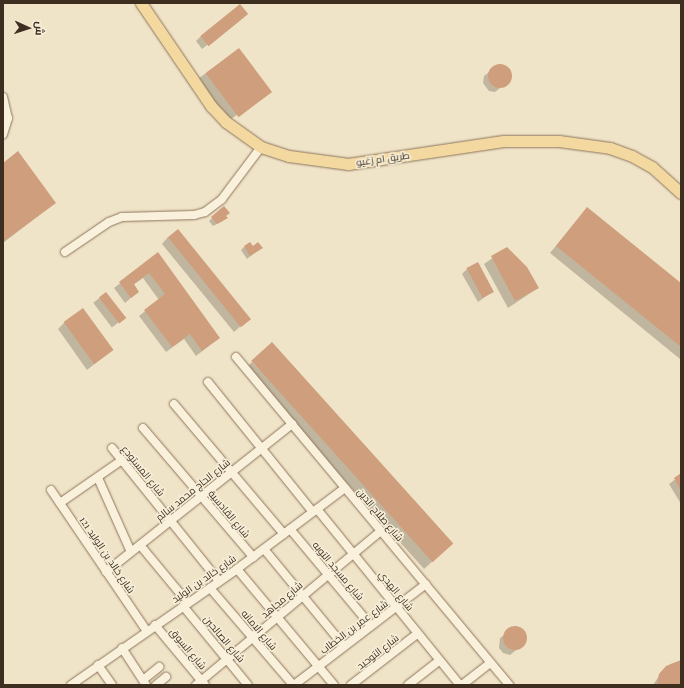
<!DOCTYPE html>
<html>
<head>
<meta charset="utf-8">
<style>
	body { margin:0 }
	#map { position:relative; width:684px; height:688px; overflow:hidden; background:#f0e4c8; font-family:"Playfair Display",Cairo,serif }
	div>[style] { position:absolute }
	.shadow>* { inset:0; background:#0003; transform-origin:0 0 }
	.building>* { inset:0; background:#cf9f7d; transform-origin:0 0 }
	.round { border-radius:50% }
	.roads { filter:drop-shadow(0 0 1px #8d765c) drop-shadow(0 0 1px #8d765c) }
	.minor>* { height:8px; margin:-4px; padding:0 4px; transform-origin:4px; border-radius:4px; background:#faf1dc }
	.major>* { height:11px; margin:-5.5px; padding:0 5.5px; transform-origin:5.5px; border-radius:5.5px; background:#f3d9a0 }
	span { translate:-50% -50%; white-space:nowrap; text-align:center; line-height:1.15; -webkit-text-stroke:3px #f7eed8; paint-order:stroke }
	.street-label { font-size:10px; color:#3d2e20 }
	.frame { position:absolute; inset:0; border:4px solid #3d2e20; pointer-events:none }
	.north { position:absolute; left:8px; top:8px; width:40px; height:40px; -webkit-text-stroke:3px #f7eed8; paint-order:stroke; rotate:93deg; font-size:11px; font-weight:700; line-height:16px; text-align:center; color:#3d2e20 }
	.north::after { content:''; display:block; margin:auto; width:14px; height:18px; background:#3d2e20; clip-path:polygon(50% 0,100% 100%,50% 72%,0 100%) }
</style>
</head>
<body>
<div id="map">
	<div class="shadow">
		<i style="clip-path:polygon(247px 14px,202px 49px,196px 41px,201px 36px)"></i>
		<i style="left:239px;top:49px;width:52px;height:51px;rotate:54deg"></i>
		<i style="clip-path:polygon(498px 65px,505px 66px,510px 74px,509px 81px,495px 92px,489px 91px,483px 83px,484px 76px)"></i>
		<i style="clip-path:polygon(3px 164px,55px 203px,3px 243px)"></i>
		<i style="clip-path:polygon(587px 208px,681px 284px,680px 359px,550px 253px)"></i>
		<i style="clip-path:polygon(225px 216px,223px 221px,213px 226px,209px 221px,212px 218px)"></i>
		<i style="clip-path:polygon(168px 237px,249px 319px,234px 332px,162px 244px)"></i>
		<i style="clip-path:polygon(244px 247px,252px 247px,261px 248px,247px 259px,241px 250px)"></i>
		<i style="clip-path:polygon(507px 248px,538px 288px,508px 308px,484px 264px)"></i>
		<i style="clip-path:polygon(158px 254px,219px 338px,196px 356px,184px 339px,166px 352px,139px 316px,159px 300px,143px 278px,133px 285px,138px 292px,125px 303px,114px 288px)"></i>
		<i style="clip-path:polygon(467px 269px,493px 291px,478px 302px,462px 274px)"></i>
		<i style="left:106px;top:293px;width:31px;height:16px;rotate:53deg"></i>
		<i style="clip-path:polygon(65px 322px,112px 350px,87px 370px,58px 329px)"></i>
		<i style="clip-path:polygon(252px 362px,444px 551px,424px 569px,245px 369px)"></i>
		<i style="clip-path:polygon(681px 475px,681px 504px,669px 484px)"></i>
		<i style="clip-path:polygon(514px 628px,521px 629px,525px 638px,524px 644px,510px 655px,503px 653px,499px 648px,500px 638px)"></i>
		<i style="clip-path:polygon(681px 661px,681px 685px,653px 685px,663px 670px,671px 664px)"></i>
	</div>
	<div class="building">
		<i style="left:240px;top:4px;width:13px;height:51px;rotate:51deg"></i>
		<i style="left:239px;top:48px;width:55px;height:42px;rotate:53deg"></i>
		<i class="round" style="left:488px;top:64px;width:24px;height:24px"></i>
		<i style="clip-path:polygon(18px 151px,56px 203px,3px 242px,3px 163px)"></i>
		<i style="clip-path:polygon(224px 206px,230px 213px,226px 216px,228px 218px,217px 224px,211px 217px)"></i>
		<i style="clip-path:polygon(587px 207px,681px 283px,681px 347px,556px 246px)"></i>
		<i style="left:178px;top:229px;width:116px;height:13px;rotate:51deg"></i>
		<i style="clip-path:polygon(250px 242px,253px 246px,258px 242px,263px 248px,250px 256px,244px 246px)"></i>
		<i style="clip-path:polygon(507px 247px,527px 267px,539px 288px,515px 301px,491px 256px)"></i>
		<i style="clip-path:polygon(158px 252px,220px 338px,202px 351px,190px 334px,172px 347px,144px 310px,165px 294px,149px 273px,134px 284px,139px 292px,131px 298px,119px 282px)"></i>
		<i style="left:478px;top:262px;width:34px;height:13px;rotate:62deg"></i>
		<i style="left:106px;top:292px;width:33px;height:9px;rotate:52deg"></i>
		<i style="left:83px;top:308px;width:52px;height:24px;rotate:54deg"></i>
		<i style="left:272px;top:342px;width:271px;height:28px;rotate:48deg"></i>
		<i style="clip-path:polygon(681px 473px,681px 491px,674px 478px)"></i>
		<i class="round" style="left:503px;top:626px;width:24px;height:24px"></i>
		<i style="clip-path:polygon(681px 660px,681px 685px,657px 685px,659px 674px,666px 666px)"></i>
	</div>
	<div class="roads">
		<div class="minor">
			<i style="left:3px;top:97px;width:22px;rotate:77deg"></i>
			<i style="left:8px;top:118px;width:17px;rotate:107deg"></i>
			<i style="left:65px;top:252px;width:53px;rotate:-34.3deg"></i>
			<i style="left:109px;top:222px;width:14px;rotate:-21deg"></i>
			<i style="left:122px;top:217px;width:72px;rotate:-1.6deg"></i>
			<i style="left:194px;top:215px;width:11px;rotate:-15deg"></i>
			<i style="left:205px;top:212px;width:21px;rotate:-37deg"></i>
			<i style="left:222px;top:199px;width:65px;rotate:-53.1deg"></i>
			<i style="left:236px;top:357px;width:427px;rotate:50.2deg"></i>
			<i style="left:208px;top:382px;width:167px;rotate:51.1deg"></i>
			<i style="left:174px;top:404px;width:170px;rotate:49.8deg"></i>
			<i style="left:143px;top:428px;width:170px;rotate:49.5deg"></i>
			<i style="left:112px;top:448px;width:171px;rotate:51.2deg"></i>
			<i style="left:98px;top:478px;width:81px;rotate:66deg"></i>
			<i style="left:51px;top:490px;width:171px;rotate:55.8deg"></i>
			<i style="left:60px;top:503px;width:75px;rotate:-34.7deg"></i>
			<i style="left:317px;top:509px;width:227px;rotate:50.9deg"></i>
			<i style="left:290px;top:529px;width:126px;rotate:50.1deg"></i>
			<i style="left:140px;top:545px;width:75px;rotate:50.4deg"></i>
			<i style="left:264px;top:549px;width:126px;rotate:50.5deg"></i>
			<i style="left:237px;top:569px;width:151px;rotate:50.1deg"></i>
			<i style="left:106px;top:572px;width:238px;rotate:-38.5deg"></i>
			<i style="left:210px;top:588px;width:128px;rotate:49.4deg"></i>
			<i style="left:183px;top:606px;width:102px;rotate:50.6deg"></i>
			<i style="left:155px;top:625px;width:78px;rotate:50.2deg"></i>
			<i style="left:122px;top:648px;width:44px;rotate:57deg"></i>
			<i style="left:98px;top:665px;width:24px;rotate:55deg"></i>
			<i style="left:143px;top:680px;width:21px;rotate:-39deg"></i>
			<i style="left:71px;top:685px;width:203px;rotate:-34.9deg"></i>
			<i style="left:237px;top:569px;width:135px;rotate:-36.9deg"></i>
			<i style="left:156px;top:685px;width:13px;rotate:-39deg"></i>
			<i style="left:196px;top:685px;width:241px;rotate:-39.8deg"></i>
			<i style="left:294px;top:685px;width:166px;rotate:-37.4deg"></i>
			<i style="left:351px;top:685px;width:83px;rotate:-37.7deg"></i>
			<i style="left:408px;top:685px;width:39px;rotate:-38deg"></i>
			<i style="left:462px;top:685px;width:36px;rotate:-38deg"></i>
		</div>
		<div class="major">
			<i style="left:141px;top:3px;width:125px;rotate:55.8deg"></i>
			<i style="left:211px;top:106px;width:22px;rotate:47deg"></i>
			<i style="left:226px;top:122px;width:43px;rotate:35.5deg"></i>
			<i style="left:261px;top:147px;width:29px;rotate:18deg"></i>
			<i style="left:289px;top:156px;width:60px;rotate:7.7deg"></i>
			<i style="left:348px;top:164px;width:157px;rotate:-8.4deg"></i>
			<i style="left:503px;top:141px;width:56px"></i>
			<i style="left:559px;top:141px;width:51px;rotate:7.8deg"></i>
			<i style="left:610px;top:148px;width:23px;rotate:20deg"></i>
			<i style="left:632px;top:156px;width:23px;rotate:29deg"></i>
			<i style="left:652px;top:167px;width:39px;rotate:42deg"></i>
		</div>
	</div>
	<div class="street-label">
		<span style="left:383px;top:159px;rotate:-8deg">طريق ام زغيو</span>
		<span style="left:143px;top:471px;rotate:51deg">شارع المستودع</span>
		<span style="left:193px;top:490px;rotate:-39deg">شارع الحاج محمد سالم</span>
		<span style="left:229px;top:514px;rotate:50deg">شارع القادسية</span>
		<span style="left:380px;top:515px;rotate:50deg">شارع صلاح الدين</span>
		<span style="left:107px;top:555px;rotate:56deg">شارع خالد بن الوليد 121</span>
		<span style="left:338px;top:571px;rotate:50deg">شارع مسجد التوبه</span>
		<span style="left:204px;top:579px;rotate:-35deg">شارع خالد بن الوليد</span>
		<span style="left:396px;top:591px;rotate:51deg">شارع الهدي</span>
		<span style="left:282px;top:600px;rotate:-40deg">شارع مجاهد</span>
		<span style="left:354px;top:627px;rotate:-37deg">شارع عمر بن الخطاب</span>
		<span style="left:259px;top:630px;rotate:50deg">شارع الامانه</span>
		<span style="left:224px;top:639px;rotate:50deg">شارع الصالحين</span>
		<span style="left:188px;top:649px;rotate:50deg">شارع السوق</span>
		<span style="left:378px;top:652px;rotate:-38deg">شارع التوحيد</span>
	</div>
	<div class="frame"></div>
	<div class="north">ش</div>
</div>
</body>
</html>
